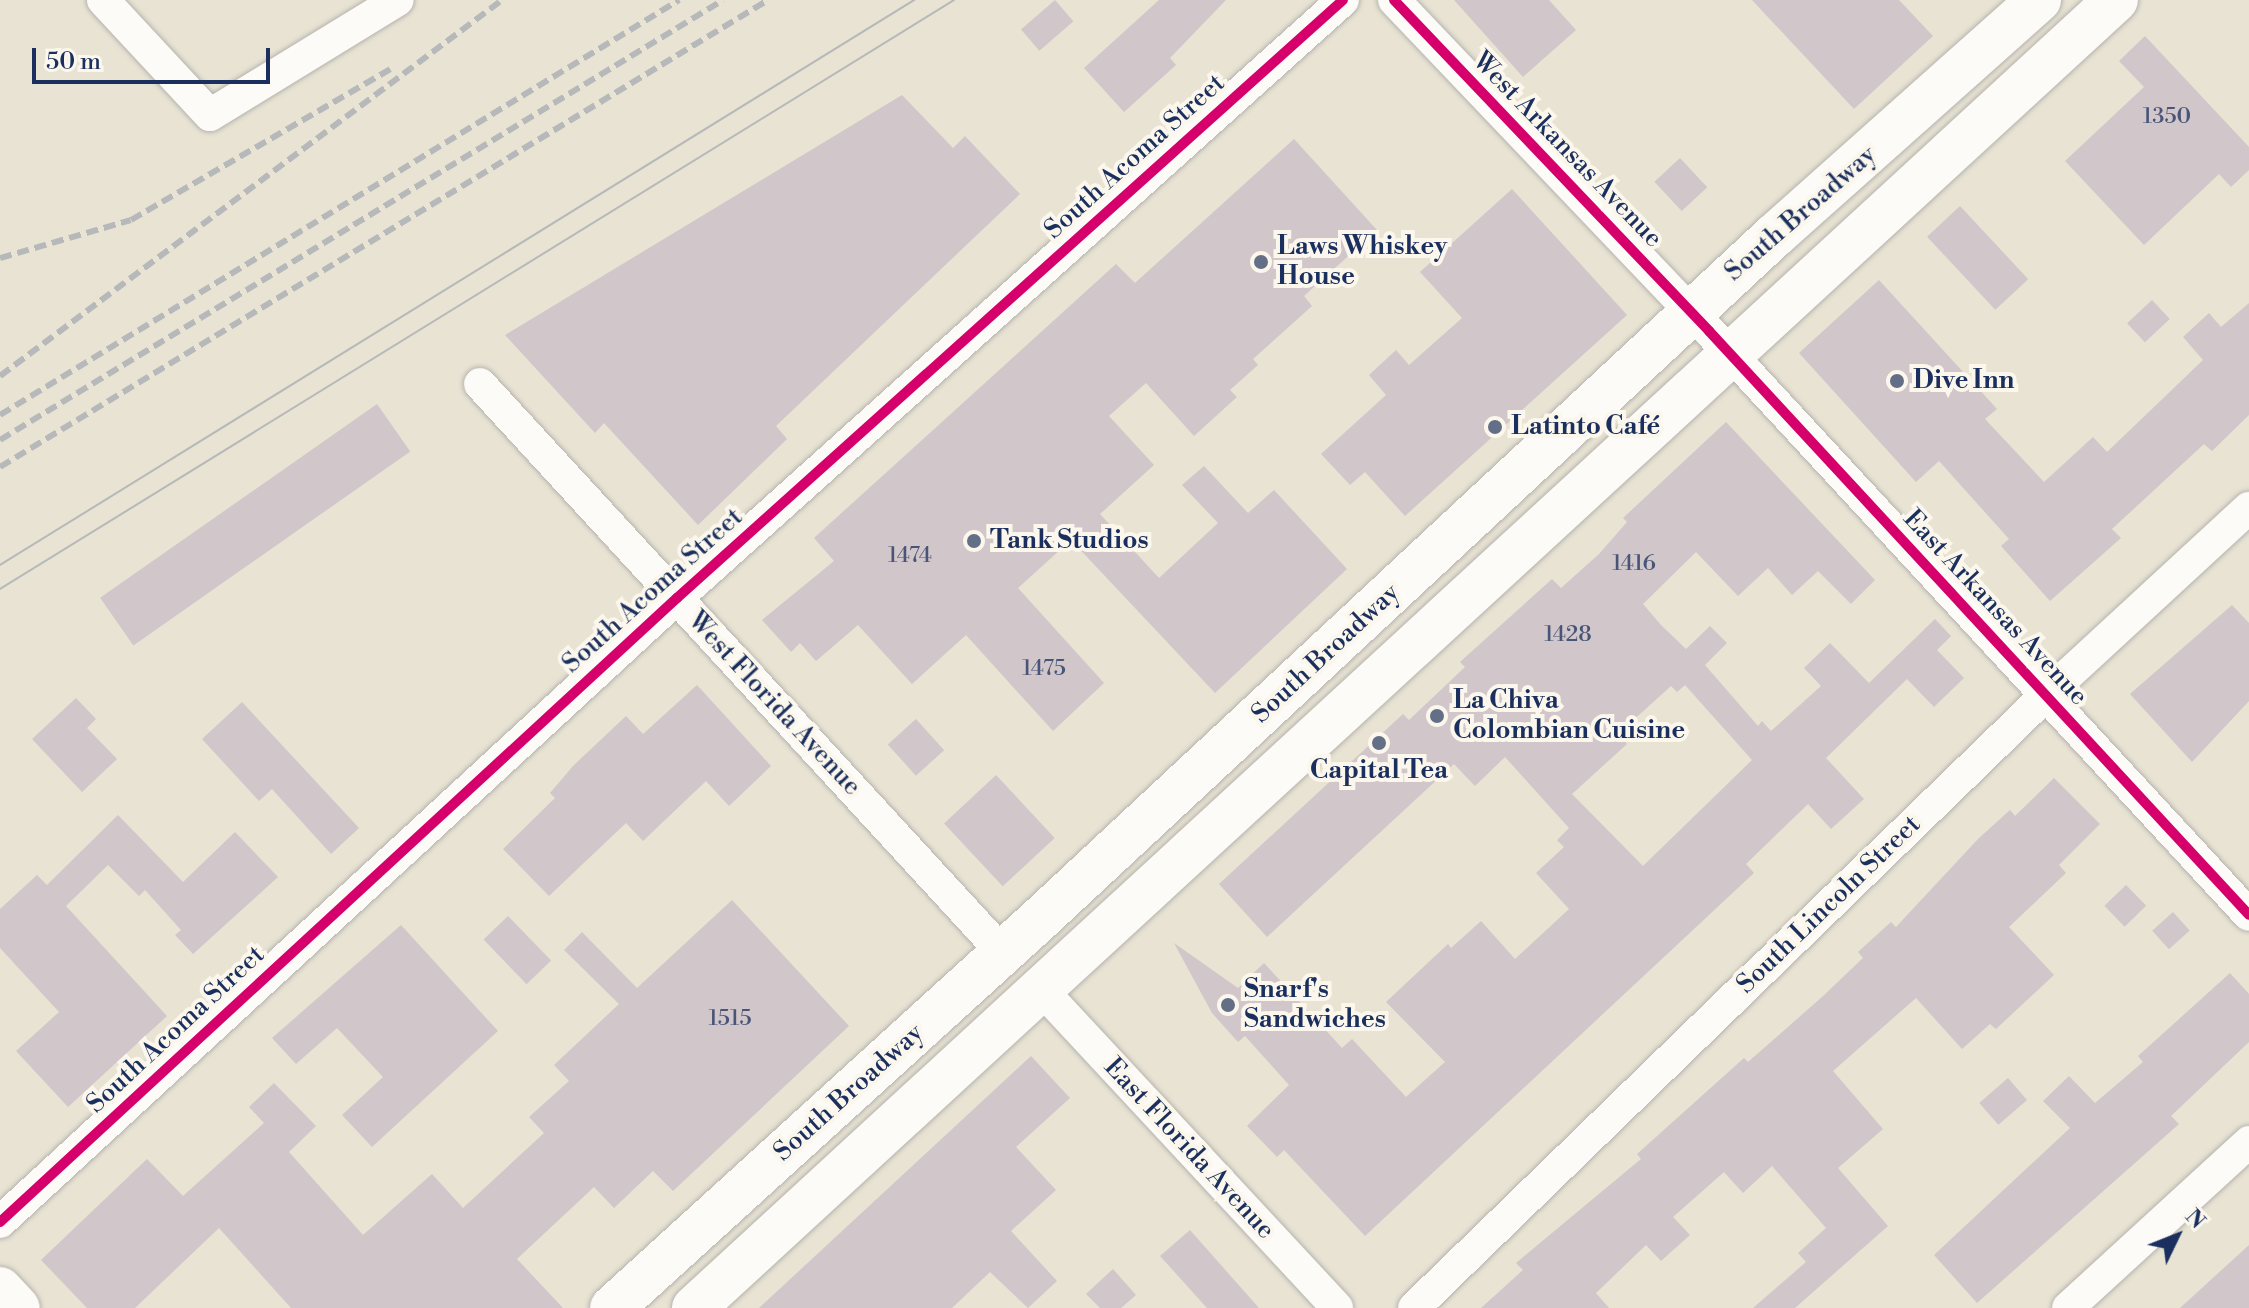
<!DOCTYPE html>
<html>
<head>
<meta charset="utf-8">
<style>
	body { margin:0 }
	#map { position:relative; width:2249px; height:1308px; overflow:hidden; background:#e8e3d3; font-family:"Libre Bodoni",serif }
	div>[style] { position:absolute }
	.building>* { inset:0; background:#d1c6c9; transform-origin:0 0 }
	.roads { filter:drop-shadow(0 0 2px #b5b3ae) drop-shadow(0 0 2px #b5b3ae) }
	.street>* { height:32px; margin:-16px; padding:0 16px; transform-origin:16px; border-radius:16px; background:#fcfbf8 }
	.secondary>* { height:44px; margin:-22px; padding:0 22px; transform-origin:22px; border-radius:22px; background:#fcfbf8 }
	.primary>* { height:44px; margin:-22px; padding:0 22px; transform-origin:22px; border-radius:22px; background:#fcfbf8 }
	.tram>* { height:2px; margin:-1px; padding:0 1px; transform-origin:1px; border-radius:1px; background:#b6b8ba }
	.rail>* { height:6px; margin-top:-3px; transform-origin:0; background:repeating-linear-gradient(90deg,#b6b8ba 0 12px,transparent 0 18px) }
	.cycleway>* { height:10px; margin:-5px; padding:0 5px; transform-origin:5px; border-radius:5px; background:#d6006c }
	.dots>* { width:22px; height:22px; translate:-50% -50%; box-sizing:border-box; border:4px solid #fbf7ec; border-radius:50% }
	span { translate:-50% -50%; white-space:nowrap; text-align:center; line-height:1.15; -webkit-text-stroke:8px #fbf7ec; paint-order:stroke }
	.number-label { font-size:22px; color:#485579 }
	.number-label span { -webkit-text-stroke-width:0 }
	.street-label { font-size:26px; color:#1b2f5e }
	.poi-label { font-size:26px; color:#1b2f5e; font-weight:700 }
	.left { translate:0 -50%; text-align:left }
	.north { position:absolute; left:2137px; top:1196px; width:80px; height:80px; -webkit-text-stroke:6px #fbf7ec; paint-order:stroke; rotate:47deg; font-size:22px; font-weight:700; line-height:32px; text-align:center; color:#1b2f5e }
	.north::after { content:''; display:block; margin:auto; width:28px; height:36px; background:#1b2f5e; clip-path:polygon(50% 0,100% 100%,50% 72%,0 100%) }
	.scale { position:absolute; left:32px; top:48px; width:238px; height:36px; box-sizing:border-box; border:4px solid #1b2f5e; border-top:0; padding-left:10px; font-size:24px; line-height:28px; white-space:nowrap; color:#1b2f5e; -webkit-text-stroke:6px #fbf7ec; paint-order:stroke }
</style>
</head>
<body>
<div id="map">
	<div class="building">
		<i style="left:1055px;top:0;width:28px;height:45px;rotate:49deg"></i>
		<i style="clip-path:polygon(1159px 0,1226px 0,1170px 58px,1176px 65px,1124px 112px,1084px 68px)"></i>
		<i style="clip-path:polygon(1454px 0,1549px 0,1576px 30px,1523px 77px)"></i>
		<i style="clip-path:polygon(1752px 0,1899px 0,1933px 36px,1854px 109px)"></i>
		<i style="clip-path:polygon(2145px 36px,2249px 147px,2249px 170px,2231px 187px,2219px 174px,2144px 245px,2065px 161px,2144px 87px,2119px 61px)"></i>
		<i style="clip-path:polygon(902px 95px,953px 148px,965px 136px,1020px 194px,776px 426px,787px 439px,698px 525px,604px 423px,595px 433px,505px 335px)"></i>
		<i style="clip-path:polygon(1294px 139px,1377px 230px,1304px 296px,1312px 306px,1253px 359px,1258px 365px,1230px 390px,1237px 397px,1194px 436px,1146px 383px,1109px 416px,1154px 465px,1100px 514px,1159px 578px,1218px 523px,1182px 485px,1204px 466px,1248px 513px,1274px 490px,1347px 569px,1215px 693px,1071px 540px,1018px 588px,1104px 683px,1053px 731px,966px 635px,912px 684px,858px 625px,816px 661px,800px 643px,791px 652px,762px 620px,834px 561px,814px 538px,1116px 264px,1135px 283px)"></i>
		<i style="left:1680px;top:158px;width:40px;height:35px;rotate:47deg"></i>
		<i style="clip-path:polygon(1512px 189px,1627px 315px,1405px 516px,1365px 472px,1350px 485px,1321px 454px,1386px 395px,1369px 375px,1396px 350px,1409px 365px,1462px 318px,1420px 272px)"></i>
		<i style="left:1960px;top:206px;width:100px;height:45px;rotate:47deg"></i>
		<i style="clip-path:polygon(1879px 280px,1997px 409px,1985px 419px,2044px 482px,2093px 437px,2107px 452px,2203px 360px,2183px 337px,2209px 313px,2221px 327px,2249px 303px,2249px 415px,2212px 451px,2204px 444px,2112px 529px,2121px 538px,2050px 601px,2001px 546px,2009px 539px,1939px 461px,1916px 482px,1799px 353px)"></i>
		<i style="left:2152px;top:300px;width:26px;height:34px;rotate:47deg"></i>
		<i style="left:377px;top:404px;width:58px;height:338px;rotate:55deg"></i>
		<i style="clip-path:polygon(evenodd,1726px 422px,1875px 580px,1851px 604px,1818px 571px,1792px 595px,1768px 568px,1738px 596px,1696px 552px,1643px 604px,1661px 625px,1686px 649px,1710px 626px,1727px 643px,1705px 665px,1758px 726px,1762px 721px,1771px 731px,1821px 686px,1804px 668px,1830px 643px,1869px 683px,1935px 619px,1951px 636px,1937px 650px,1964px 678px,1934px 707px,1907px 679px,1826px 758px,1864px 799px,1831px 829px,1808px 804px,1746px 864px,1754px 873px,1365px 1236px,1284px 1150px,1277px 1157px,1247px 1126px,1289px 1085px,1245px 1036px,1238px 1042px,1212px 1013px,1174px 943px,1238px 988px,1264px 963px,1342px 1048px,1352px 1039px,1406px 1097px,1445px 1062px,1386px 1002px,1448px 944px,1451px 948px,1481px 921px,1515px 959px,1569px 909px,1536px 873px,1564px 847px,1557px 840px,1569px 828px,1505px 757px,1475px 786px,1454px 764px,1267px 937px,1219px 884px,1403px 714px,1409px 720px,1465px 667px,1460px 662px,1552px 579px,1561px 588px,1599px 554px,1627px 522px,1623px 518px,1726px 422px,1685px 685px,1752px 760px,1643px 866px,1572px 794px,1627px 744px,1618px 734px,1671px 686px,1677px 692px,1685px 685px)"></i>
		<i style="clip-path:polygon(2232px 605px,2249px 623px,2249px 701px,2192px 762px,2130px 694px)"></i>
		<i style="clip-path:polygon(697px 685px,771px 766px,729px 806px,706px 781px,643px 841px,626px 823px,549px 896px,503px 849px,555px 798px,550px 793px,573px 766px,626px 716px,643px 734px)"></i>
		<i style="clip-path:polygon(76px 698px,96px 719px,87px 728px,117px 759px,82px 792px,32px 739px)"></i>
		<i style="clip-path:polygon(242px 702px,359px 828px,331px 854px,272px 789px,259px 801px,202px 739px)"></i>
		<i style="left:916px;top:719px;width:42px;height:38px;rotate:48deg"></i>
		<i style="left:996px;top:775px;width:86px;height:71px;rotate:47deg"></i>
		<i style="clip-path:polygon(2054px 778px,2100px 824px,2059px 865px,2066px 873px,2009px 927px,2054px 975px,1996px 1029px,1990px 1024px,1962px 1049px,1916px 998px,1833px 1071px,1883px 1129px,1838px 1168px,1888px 1226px,1795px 1308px,1753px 1308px,1806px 1262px,1798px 1253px,1826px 1228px,1772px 1166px,1743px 1193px,1724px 1172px,1673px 1217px,1690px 1235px,1661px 1261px,1646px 1245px,1596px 1293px,1609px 1308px,1481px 1308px,1523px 1270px,1516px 1263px,1641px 1159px,1637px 1154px,1744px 1058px,1748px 1062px,1822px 997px,1863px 958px,1858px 952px,1891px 922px,1896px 927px,1978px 839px,2010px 810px,2015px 816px)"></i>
		<i style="clip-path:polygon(118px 815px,183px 882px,235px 832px,278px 877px,193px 954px,175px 935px,181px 930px,145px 890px,139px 896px,108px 865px,66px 906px,167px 1016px,68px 1107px,16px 1051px,59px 1012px,0 948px,0 909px,37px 875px,47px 885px)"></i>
		<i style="left:2126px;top:885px;width:29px;height:30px;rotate:46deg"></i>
		<i style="clip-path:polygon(732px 900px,849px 1026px,673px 1191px,653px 1171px,614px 1208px,594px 1187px,517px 1259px,563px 1308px,291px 1308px,219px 1228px,135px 1308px,87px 1308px,41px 1260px,147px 1159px,183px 1196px,264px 1123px,249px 1107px,274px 1083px,316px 1126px,289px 1152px,363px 1235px,432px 1174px,463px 1208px,544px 1133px,529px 1117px,569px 1081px,554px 1065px,619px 1004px,564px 950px,582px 932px,637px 988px)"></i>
		<i style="left:2173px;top:912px;width:25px;height:28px;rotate:48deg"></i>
		<i style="left:508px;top:916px;width:62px;height:34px;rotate:46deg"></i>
		<i style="clip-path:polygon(401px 925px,498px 1031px,372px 1147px,342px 1115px,383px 1077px,337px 1028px,296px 1064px,272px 1038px)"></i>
		<i style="clip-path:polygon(2230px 973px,2249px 994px,2249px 1042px,2171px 1116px,2179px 1124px,1977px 1303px,1934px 1255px,2070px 1128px,2043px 1101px,2069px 1076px,2095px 1103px,2143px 1062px,2138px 1056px)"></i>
		<i style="clip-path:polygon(1031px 1056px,1070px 1098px,1016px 1147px,1056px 1190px,1011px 1231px,1057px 1281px,1028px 1308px,990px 1272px,952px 1308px,759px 1308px)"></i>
		<i style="left:2008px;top:1078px;width:29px;height:38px;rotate:49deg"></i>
		<i style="clip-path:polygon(1190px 1230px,1259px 1308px,1207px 1308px,1160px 1256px)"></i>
		<i style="clip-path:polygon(2249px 1245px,2249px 1308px,2180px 1308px)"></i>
		<i style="clip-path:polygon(1113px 1269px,1136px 1295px,1121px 1308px,1100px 1308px,1086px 1294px)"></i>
	</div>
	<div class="roads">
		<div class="street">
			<i style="left:103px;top:0;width:157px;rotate:47.1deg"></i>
			<i style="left:210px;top:115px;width:220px;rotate:-31.5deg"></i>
			<i style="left:1394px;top:0;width:457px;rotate:46.4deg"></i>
			<i style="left:1709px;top:331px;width:795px;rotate:47.24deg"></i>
			<i style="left:480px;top:384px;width:773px;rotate:47.41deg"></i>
			<i style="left:1041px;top:989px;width:435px;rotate:47.1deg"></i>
			<i style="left:0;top:1222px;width:921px;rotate:-42.67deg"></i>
			<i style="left:677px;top:598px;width:895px;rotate:-41.92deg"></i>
			<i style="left:1414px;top:1308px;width:880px;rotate:-44.13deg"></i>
			<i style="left:2046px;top:695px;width:276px;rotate:-42.7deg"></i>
			<i style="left:2068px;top:1308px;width:246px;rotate:-42.5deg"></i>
		</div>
		<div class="secondary">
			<i style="left:0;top:1289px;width:26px;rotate:47deg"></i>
		</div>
		<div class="primary">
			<i style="left:612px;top:1308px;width:580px;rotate:-42.27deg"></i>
			<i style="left:1041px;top:918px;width:1001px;rotate:-42.94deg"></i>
			<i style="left:1774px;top:236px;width:355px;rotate:-41.7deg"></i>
			<i style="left:694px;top:1308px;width:1932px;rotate:-42.61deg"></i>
		</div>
	</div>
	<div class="tram">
		<i style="left:0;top:565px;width:1075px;rotate:-31.72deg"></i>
		<i style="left:0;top:589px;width:1121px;rotate:-31.69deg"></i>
	</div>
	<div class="rail">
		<i style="left:0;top:258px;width:136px;rotate:-16.2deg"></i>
		<i style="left:131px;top:220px;width:300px;rotate:-30.2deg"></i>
		<i style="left:0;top:376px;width:627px;rotate:-36.83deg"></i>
		<i style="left:0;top:415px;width:796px;rotate:-31.43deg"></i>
		<i style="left:0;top:440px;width:846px;rotate:-31.32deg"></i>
		<i style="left:0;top:467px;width:899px;rotate:-31.3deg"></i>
	</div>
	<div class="cycleway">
		<i style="left:1394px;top:0;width:457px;rotate:46.4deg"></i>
		<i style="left:1709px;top:331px;width:795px;rotate:47.24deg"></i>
		<i style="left:0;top:1222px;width:921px;rotate:-42.67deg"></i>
		<i style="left:677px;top:598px;width:895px;rotate:-41.92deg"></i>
	</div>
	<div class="dots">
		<i style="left:1261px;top:262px;background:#636e87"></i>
		<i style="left:1897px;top:381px;background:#636e87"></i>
		<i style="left:1495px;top:427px;background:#636e87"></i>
		<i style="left:974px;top:541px;background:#636e87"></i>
		<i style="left:1437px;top:716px;background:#636e87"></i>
		<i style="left:1379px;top:743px;background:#636e87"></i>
		<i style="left:1228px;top:1005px;background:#636e87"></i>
	</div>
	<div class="number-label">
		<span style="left:2167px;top:117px">1350</span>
		<span style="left:910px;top:556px">1474</span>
		<span style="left:1634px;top:564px">1416</span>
		<span style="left:1568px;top:635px">1428</span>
		<span style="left:1044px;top:669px">1475</span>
		<span style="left:730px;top:1019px">1515</span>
	</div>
	<div class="street-label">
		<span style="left:1567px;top:150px;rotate:46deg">West Arkansas Avenue</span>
		<span style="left:1135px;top:157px;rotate:-42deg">South Acoma Street</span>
		<span style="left:1801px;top:214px;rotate:-41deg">South Broadway</span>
		<span style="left:653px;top:591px;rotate:-42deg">South Acoma Street</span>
		<span style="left:1995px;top:608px;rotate:47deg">East Arkansas Avenue</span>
		<span style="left:1326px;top:654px;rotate:-43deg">South Broadway</span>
		<span style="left:774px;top:704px;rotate:47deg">West Florida Avenue</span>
		<span style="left:1829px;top:905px;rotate:-44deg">South Lincoln Street</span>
		<span style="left:176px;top:1030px;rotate:-43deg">South Acoma Street</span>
		<span style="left:849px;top:1093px;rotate:-42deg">South Broadway</span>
		<span style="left:1189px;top:1149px;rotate:47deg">East Florida Avenue</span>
	</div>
	<div class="poi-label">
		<span class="left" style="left:1277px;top:262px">Laws Whiskey<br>House</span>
		<span class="left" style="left:1913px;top:381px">Dive Inn</span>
		<span class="left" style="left:1511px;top:427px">Latinto Café</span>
		<span class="left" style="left:990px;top:541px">Tank Studios</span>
		<span class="left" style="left:1453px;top:716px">La Chiva<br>Colombian Cuisine</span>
		<span style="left:1379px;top:771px">Capital Tea</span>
		<span class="left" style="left:1244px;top:1005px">Snarf's<br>Sandwiches</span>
	</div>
	<div class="north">N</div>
	<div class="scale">50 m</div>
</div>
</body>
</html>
